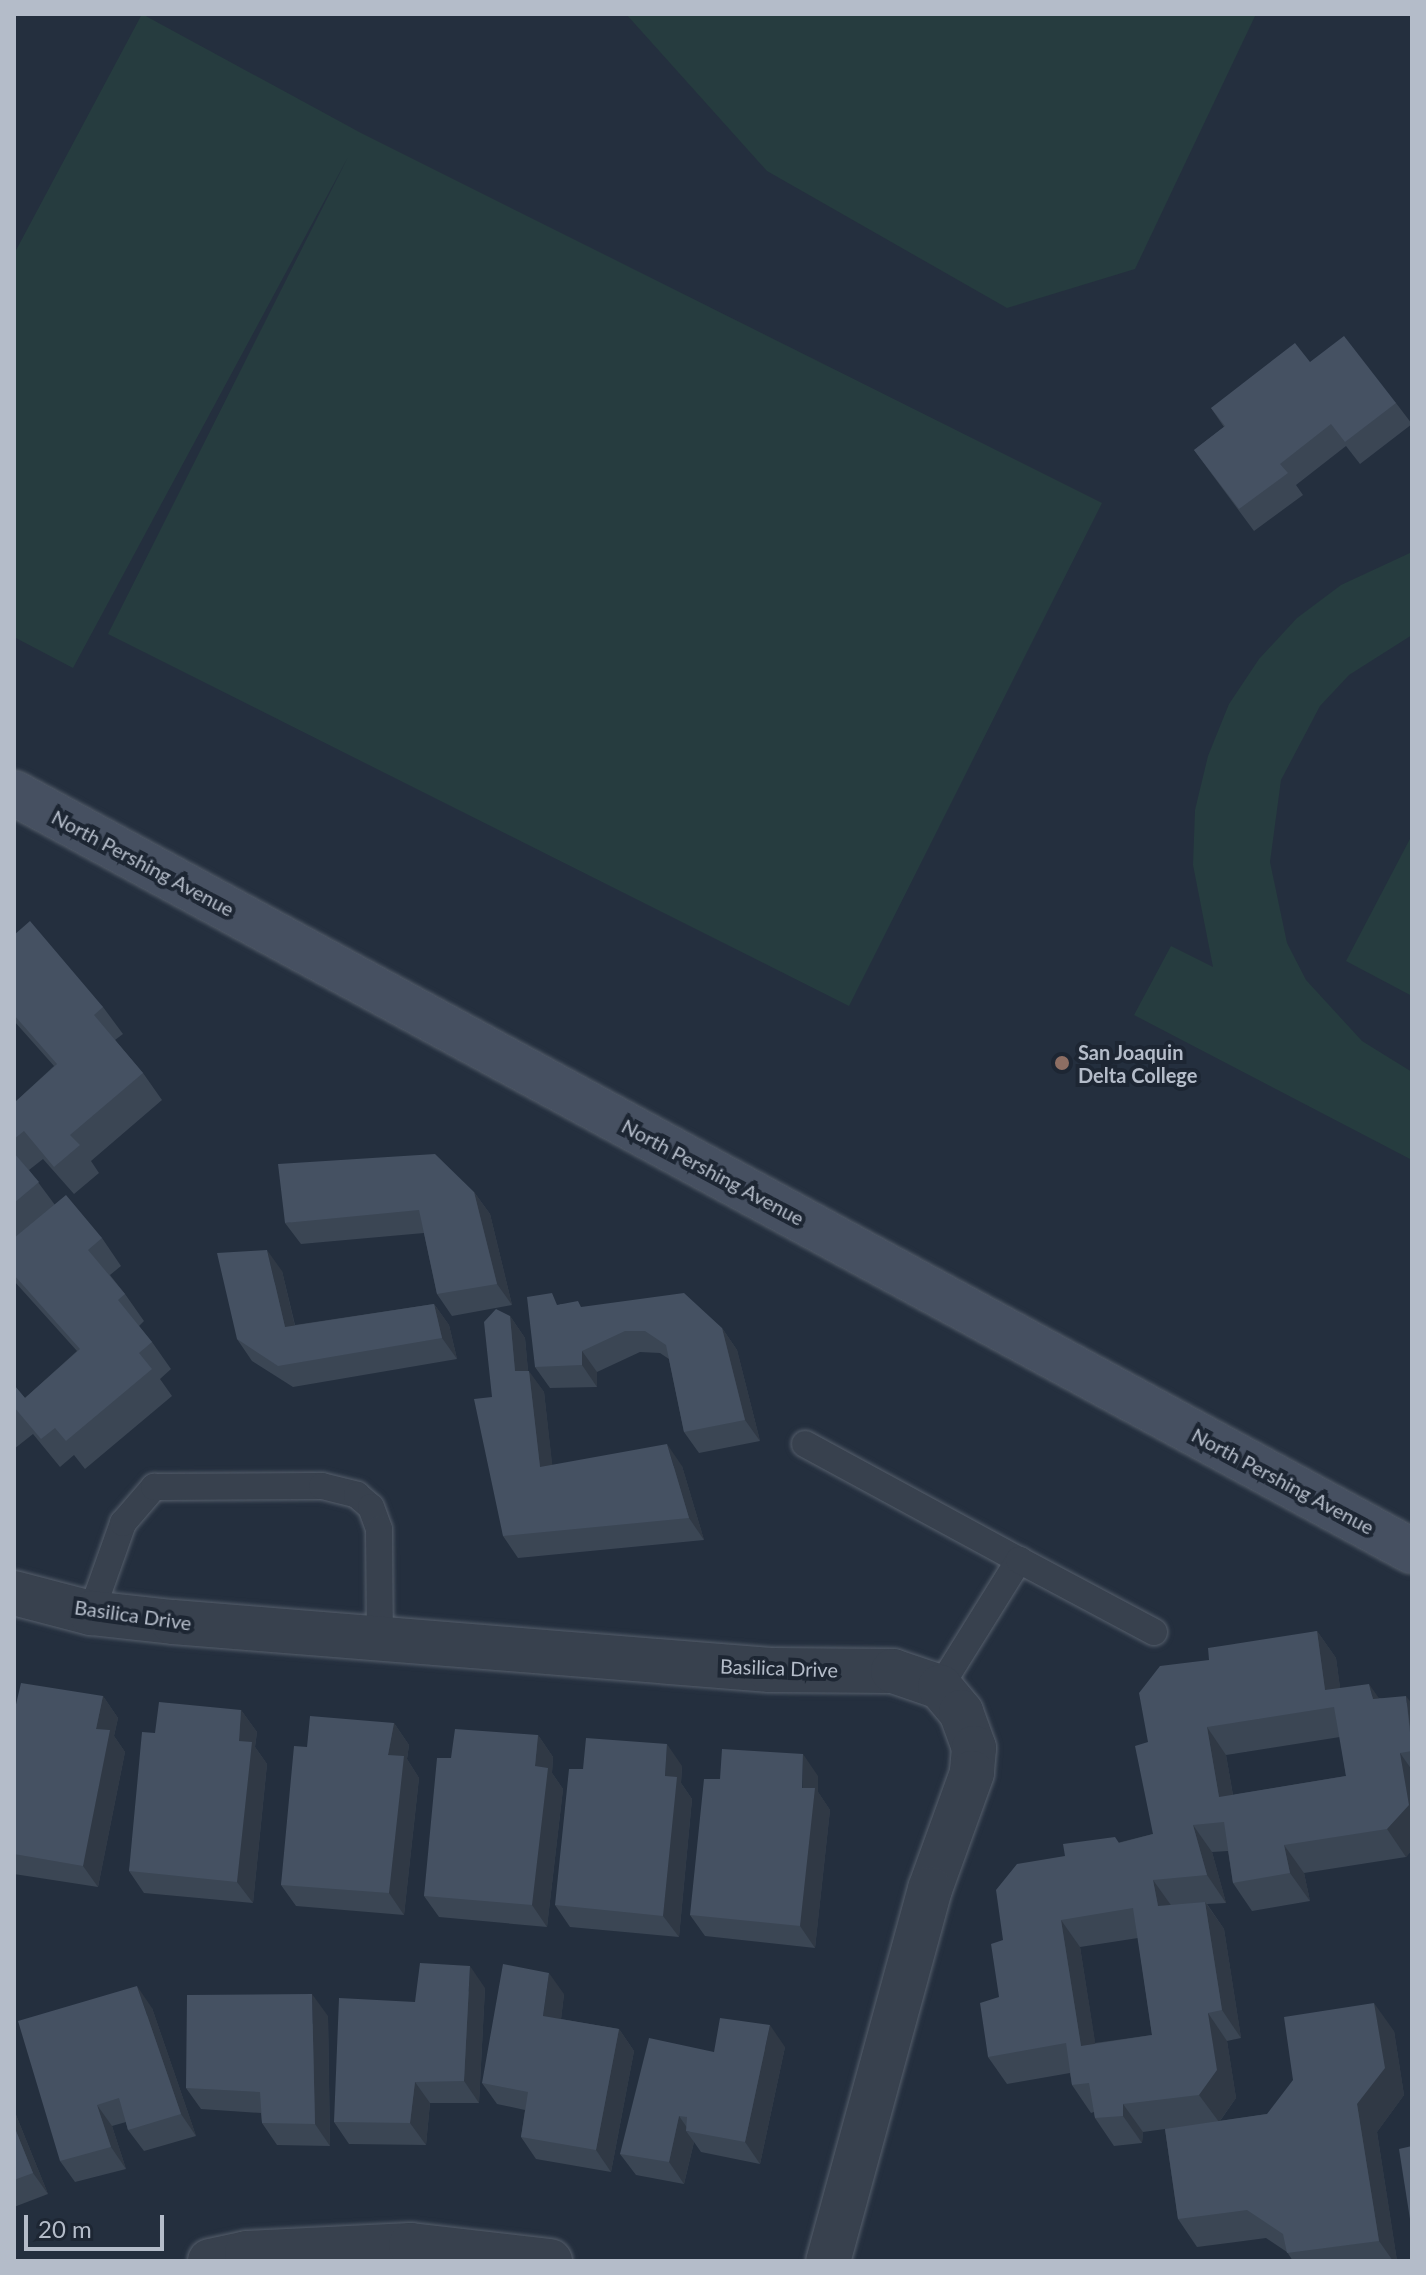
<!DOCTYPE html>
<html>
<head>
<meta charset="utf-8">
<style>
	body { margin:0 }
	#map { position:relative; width:1426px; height:2275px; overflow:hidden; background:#242f3e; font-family:Lato,sans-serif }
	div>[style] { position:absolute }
	.green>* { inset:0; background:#263c3f }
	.roads { filter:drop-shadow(0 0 2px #565f6c) drop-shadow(0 0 2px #565f6c) }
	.service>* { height:26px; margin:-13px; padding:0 13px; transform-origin:13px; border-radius:13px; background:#38414e }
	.minor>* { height:44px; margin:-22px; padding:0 22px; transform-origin:22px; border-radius:22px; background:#38414e }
	.secondary>* { height:44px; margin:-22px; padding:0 22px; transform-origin:22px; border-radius:22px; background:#465061 }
	.wall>* { inset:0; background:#3b4654 }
	.shaded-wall>* { inset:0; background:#303945 }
	.building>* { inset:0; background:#455162 }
	.dots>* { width:22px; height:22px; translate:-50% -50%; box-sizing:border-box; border:4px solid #1d2633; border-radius:50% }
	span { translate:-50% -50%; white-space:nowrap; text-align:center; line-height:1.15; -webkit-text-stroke:8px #1d2633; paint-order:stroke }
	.street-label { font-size:20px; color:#b4bcc9 }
	.poi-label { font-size:20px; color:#b4bcc9; font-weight:700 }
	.left { translate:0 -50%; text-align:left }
	.frame { position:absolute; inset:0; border:16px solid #b4bcc9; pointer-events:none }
	.scale { position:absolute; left:24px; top:2215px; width:140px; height:36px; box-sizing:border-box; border:4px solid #b4bcc9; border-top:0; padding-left:10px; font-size:24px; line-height:28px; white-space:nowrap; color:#b4bcc9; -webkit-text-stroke:6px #1d2633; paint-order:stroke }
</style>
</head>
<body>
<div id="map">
	<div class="green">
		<i style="clip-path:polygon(142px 14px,361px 133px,1102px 503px,849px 1006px,108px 634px,348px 157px,73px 668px,14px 637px,14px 254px)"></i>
		<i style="clip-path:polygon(626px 14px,1256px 14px,1135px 269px,1007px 308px,767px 171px)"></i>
		<i style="clip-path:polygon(1412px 552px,1412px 635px,1349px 675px,1320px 706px,1281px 780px,1270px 862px,1287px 943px,1306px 980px,1362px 1041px,1412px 1072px,1412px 1160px,1134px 1015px,1171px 946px,1213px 967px,1193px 865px,1195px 810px,1208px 756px,1229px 704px,1259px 659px,1297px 618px,1341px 585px)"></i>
		<i style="clip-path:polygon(1412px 835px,1412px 996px,1346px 961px)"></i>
	</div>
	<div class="roads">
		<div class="service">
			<i style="left:805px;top:1444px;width:243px;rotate:28.5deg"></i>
			<i style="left:91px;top:1613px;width:96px;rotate:-70.4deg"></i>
			<i style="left:123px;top:1523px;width:48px;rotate:-49.3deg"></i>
			<i style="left:154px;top:1487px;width:168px;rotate:-0.3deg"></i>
			<i style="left:322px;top:1486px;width:36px;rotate:14deg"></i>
			<i style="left:357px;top:1495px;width:18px;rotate:41deg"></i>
			<i style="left:371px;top:1507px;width:23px;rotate:70deg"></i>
			<i style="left:379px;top:1529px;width:110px;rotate:89.5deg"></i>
			<i style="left:940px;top:1687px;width:150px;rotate:-58.1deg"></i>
			<i style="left:1019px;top:1560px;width:153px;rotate:28.1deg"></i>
		</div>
		<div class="minor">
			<i style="left:14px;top:1593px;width:80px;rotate:14.6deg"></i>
			<i style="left:91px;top:1613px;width:82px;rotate:6.3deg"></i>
			<i style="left:173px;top:1622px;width:599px;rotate:4.6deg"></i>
			<i style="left:770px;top:1670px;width:123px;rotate:0.5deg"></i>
			<i style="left:893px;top:1671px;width:50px;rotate:18.8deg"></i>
			<i style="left:940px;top:1687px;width:33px;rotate:50deg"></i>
			<i style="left:961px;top:1712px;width:38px;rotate:70deg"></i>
			<i style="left:974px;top:1748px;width:25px;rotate:95deg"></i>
			<i style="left:972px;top:1773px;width:123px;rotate:109.9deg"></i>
			<i style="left:930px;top:1889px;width:386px;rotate:105.3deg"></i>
			<i style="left:210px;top:2261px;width:38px;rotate:-12deg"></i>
			<i style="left:247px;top:2253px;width:164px;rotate:-2.8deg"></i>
			<i style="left:411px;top:2245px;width:140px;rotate:6.6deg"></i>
		</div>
		<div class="secondary">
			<i style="left:14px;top:793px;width:1590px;rotate:28.47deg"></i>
		</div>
	</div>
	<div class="wall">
		<i style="clip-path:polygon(1310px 362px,1396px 403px,1412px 424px,1360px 464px,1346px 446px,1296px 485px,1303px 495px,1254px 531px,1194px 450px,1224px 427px,1211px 408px)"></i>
		<i style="clip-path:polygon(14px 935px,103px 1007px,123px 1034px,115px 1040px,143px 1073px,162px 1100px,91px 1161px,99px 1173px,74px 1194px,43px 1159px,29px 1170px,55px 1205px,102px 1238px,121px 1266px,110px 1275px,125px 1294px,144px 1321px,139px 1326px,152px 1342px,171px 1369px,160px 1379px,172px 1396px,85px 1469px,74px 1455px,60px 1467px,33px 1434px,14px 1449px,14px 1385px,25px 1398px,77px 1351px,14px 1281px,14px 1103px,54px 1066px,14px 1021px)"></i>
		<i style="clip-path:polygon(474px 1192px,490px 1214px,512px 1305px,452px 1316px,437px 1294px,424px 1233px,301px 1244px,285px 1223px)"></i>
		<i style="clip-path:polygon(282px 1271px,295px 1325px,434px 1304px,449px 1325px,457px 1359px,293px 1387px,252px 1361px,237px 1339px)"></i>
		<i style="clip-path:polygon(560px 1304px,722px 1328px,737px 1350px,760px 1441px,699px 1453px,684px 1432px,669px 1359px,660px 1353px,640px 1352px,597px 1372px,597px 1387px,550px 1388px,535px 1367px)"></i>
		<i style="clip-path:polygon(510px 1316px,525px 1338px,528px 1371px,544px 1392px,552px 1465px,682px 1466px,704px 1540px,518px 1558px,503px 1536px,492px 1397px)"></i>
		<i style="clip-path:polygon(evenodd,1317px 1631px,1336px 1658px,1340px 1688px,1379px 1698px,1412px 1704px,1412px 1850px,1406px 1857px,1304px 1873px,1310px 1901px,1252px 1911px,1233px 1883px,1228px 1851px,1212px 1852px,1226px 1903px,1207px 1904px,1224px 1929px,1241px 2038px,1227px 2041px,1236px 2098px,1220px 2121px,1267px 2114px,1394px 2031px,1404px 2095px,1377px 2132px,1397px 2261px,1293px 2261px,1287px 2252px,1266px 2238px,1197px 2247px,1178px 2219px,1165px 2129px,1143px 2132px,1142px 2143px,1114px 2146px,1095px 2118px,1094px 2112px,1091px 2113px,1072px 2085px,1070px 2073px,1007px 2084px,988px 2057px,999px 1997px,1003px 1940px,1065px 1856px,1153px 1834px,1148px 1742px,1209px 1660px,1317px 1631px,1340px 1737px,1346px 1776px,1233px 1795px,1226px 1755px,1340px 1737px,1317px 1631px,1138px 1938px,1152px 2035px,1095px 2043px,1080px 1947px,1138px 1938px)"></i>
		<i style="clip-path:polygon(103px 1696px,118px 1718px,114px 1736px,125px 1752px,98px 1887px,14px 1874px,14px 1713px)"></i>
		<i style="clip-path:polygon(241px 1710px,257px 1732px,255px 1747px,267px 1764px,253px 1903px,144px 1893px,129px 1871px,155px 1733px)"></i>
		<i style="clip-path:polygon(394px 1723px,409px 1745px,407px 1759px,419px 1778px,404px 1915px,296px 1906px,281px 1885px,307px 1747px)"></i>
		<i style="clip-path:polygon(538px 1735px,553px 1757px,552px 1773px,563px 1789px,547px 1927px,439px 1917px,424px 1896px,451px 1758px)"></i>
		<i style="clip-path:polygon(682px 1766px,681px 1783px,692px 1799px,679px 1937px,570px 1927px,555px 1905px)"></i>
		<i style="clip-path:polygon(818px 1776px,818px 1792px,830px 1810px,815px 1948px,705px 1936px,690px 1915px)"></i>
		<i style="clip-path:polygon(485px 1988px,479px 2103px,430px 2103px,426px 2145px,349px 2144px,334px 2122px,415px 2002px)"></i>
		<i style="clip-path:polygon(564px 1994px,561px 2019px,619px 2029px,634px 2051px,611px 2172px,536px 2159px,521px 2137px,525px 2110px,497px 2104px,482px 2083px)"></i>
		<i style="clip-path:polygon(152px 2008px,196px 2136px,144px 2151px,128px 2130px,126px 2122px,112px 2126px,126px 2169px,75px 2182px,60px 2161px)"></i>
		<i style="clip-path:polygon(328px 2016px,330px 2146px,277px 2145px,262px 2123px,261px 2113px,201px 2109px,186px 2088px)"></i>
		<i style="clip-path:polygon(785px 2047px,760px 2164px,701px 2152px,694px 2142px,684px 2184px,636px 2175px,620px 2154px,714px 2052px)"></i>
		<i style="clip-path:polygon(14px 2110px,48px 2194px,14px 2207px)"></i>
	</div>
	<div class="shaded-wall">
		<i style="clip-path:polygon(474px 1192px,490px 1214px,512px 1305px,497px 1284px)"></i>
		<i style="clip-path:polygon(267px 1250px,282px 1271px,300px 1348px,285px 1327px)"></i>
		<i style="clip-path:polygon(434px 1304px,449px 1325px,457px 1359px,442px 1338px)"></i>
		<i style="clip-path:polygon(510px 1316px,525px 1338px,530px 1392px,515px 1371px)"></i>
		<i style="clip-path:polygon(722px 1328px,737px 1350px,760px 1441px,745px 1420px)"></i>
		<i style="clip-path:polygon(582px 1351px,597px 1372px,597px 1387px,582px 1365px)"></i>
		<i style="clip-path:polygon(529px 1371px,544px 1392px,555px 1489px,540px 1467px)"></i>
		<i style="clip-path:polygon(667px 1444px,682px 1466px,704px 1540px,689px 1518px)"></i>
		<i style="clip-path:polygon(1317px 1631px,1336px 1658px,1344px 1717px,1325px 1690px)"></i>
		<i style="clip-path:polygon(1369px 1684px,1388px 1711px,1373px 1699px)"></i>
		<i style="clip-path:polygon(103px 1696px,118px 1718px,114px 1736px,125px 1752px,98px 1887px,83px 1866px,96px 1729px)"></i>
		<i style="clip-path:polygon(1406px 1696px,1412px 1704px,1412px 1742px)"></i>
		<i style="clip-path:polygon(241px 1710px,257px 1732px,255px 1747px,267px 1764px,253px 1903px,237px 1882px,239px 1741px)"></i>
		<i style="clip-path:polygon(394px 1723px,409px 1745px,407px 1759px,419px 1778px,404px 1915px,389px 1893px,388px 1755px)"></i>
		<i style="clip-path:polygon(1207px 1727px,1226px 1755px,1238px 1825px,1219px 1797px)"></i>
		<i style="clip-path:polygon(538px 1735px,553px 1757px,552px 1773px,563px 1789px,547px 1927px,532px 1905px,535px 1766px)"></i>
		<i style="clip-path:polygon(667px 1744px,682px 1766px,681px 1783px,692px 1799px,679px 1937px,663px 1916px,665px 1776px)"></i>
		<i style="clip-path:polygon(1400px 1753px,1412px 1770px,1412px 1850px,1406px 1857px,1387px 1829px)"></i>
		<i style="clip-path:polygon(803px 1754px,818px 1776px,818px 1792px,830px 1810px,815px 1948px,800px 1926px)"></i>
		<i style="clip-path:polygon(1193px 1825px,1212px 1852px,1226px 1903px,1207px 1875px)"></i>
		<i style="clip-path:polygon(1284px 1845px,1304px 1873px,1310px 1901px,1290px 1873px)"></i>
		<i style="clip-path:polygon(1153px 1880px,1173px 1908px,1158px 1906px)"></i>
		<i style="clip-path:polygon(1205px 1902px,1224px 1929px,1241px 2038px,1222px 2010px)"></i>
		<i style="clip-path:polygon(1061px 1920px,1080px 1947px,1100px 2073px,1081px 2046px)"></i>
		<i style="clip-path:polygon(470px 1966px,485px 1988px,479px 2103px,464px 2081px)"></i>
		<i style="clip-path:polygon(549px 1973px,564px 1994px,559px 2037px,543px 2016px)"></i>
		<i style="clip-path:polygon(137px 1986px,152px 2008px,196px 2136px,181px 2114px)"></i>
		<i style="clip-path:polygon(312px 1994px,328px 2016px,330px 2146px,315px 2124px)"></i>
		<i style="clip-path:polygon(1374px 2003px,1394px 2031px,1404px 2095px,1377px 2132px,1397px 2261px,1393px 2261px,1379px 2241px,1357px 2104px)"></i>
		<i style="clip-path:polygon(1208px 2013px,1227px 2041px,1236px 2098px,1219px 2122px,1199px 2095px)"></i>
		<i style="clip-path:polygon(770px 2025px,785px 2047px,760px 2164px,745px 2142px)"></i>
		<i style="clip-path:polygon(619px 2029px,634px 2051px,611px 2172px,596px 2150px)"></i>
		<i style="clip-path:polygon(415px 2082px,430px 2103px,426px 2145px,410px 2123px)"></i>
		<i style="clip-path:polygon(1123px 2104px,1143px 2132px,1142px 2143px,1123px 2116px)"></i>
		<i style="clip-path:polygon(97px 2105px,112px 2126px,126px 2169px,111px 2147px)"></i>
		<i style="clip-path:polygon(14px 2110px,48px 2194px,33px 2173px,14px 2126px)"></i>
		<i style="clip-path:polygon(679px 2116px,690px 2132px,686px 2131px,694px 2142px,684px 2184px,669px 2162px)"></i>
	</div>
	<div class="building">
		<i style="clip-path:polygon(1344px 336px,1396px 403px,1345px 442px,1331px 424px,1280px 464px,1288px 473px,1239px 509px,1194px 450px,1225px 426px,1211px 408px,1295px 343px,1310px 362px)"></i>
		<i style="clip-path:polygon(30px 921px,103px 1007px,94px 1015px,143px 1073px,70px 1135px,80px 1145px,54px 1167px,24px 1131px,14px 1139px,14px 1103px,57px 1064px,14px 1015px,14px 935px)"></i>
		<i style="clip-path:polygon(14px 1153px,39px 1182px,14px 1203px)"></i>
		<i style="clip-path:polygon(435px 1154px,474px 1192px,497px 1284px,437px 1294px,419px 1210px,285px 1223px,278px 1164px)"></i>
		<i style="clip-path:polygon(66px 1195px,102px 1238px,88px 1250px,125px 1294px,118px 1300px,152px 1342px,139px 1353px,152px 1369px,66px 1441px,55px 1428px,41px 1439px,14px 1407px,14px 1385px,25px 1398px,80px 1349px,14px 1275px,14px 1238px)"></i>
		<i style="clip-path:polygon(267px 1250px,285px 1327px,434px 1304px,442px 1338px,278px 1366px,237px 1339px,217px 1253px)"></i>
		<i style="clip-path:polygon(552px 1293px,557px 1305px,578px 1301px,581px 1307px,684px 1293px,722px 1328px,745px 1420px,684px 1432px,666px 1345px,645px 1331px,625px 1331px,582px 1351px,582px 1365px,535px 1367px,527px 1297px)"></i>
		<i style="clip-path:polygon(496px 1309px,510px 1316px,515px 1371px,529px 1371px,540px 1467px,667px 1444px,689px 1518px,503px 1536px,474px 1399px,492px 1397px,484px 1322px)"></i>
		<i style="clip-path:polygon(evenodd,1317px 1631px,1325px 1690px,1369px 1684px,1373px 1699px,1406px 1696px,1412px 1751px,1400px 1753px,1409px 1805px,1387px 1829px,1284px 1845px,1290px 1873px,1233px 1883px,1224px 1822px,1193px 1825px,1207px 1875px,1153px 1880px,1158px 1906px,1205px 1902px,1222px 2010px,1208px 2013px,1217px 2070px,1199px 2095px,1123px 2104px,1123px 2116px,1095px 2118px,1089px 2083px,1072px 2085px,1066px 2043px,988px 2057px,980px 2003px,999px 1997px,991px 1944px,1003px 1940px,996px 1890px,1017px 1864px,1065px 1856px,1063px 1844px,1115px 1837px,1119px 1843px,1153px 1834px,1135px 1746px,1148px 1742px,1139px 1693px,1160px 1666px,1209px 1660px,1208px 1648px,1317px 1631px,1334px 1707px,1346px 1776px,1219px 1797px,1207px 1727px,1334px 1707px,1317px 1631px,1133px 1908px,1152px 2035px,1081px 2046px,1061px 1920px,1133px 1908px)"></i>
		<i style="clip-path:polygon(21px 1683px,103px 1696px,96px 1729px,110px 1730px,83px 1866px,14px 1854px,14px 1713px)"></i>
		<i style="clip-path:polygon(159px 1702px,241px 1710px,239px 1741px,252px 1742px,237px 1882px,129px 1871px,142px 1732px,155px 1733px)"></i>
		<i style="clip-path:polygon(310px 1716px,394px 1723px,388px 1755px,404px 1756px,389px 1893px,281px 1885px,294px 1746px,307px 1747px)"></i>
		<i style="clip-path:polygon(455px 1729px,538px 1735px,535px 1766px,548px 1768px,532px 1905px,424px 1896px,437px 1758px,451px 1758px)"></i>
		<i style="clip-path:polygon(586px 1738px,667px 1744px,665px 1776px,677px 1777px,663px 1916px,555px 1905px,569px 1769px,583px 1769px)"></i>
		<i style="clip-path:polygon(722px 1749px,803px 1754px,802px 1788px,815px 1788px,800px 1926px,690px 1915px,704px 1779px,720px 1779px)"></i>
		<i style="clip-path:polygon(420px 1963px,470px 1966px,464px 2081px,415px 2082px,410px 2123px,334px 2122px,339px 1998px,415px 2002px)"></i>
		<i style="clip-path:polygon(503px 1964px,549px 1973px,543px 2016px,619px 2029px,596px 2150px,521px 2137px,528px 2092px,482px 2083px)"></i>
		<i style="clip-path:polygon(137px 1986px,181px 2114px,128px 2130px,119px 2098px,97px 2105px,111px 2147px,60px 2161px,18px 2021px)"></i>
		<i style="clip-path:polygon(312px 1994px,315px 2124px,262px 2123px,260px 2092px,186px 2088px,187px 1995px)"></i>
		<i style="clip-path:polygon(1374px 2003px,1385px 2068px,1357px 2104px,1379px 2241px,1287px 2253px,1283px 2234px,1247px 2210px,1178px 2219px,1165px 2129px,1267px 2114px,1293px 2080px,1284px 2017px)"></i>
		<i style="clip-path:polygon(720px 2018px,770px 2025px,745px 2142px,686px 2131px,687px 2117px,679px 2116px,669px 2162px,620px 2154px,649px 2038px,714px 2052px)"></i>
		<i style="clip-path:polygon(14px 2126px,33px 2173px,14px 2180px)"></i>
		<i style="clip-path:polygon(1412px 2146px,1412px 2219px,1410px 2219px,1399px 2149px)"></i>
	</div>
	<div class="dots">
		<i style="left:1062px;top:1063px;background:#8d6e63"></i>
	</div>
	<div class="street-label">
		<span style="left:143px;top:863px;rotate:28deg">North Pershing Avenue</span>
		<span style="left:713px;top:1172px;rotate:28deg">North Pershing Avenue</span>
		<span style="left:1283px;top:1481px;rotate:28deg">North Pershing Avenue</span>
		<span style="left:133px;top:1615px;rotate:8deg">Basilica Drive</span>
		<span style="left:779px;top:1668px;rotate:2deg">Basilica Drive</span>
	</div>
	<div class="poi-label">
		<span class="left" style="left:1078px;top:1064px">San Joaquin<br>Delta College</span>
	</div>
	<div class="frame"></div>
	<div class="scale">20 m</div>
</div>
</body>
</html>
